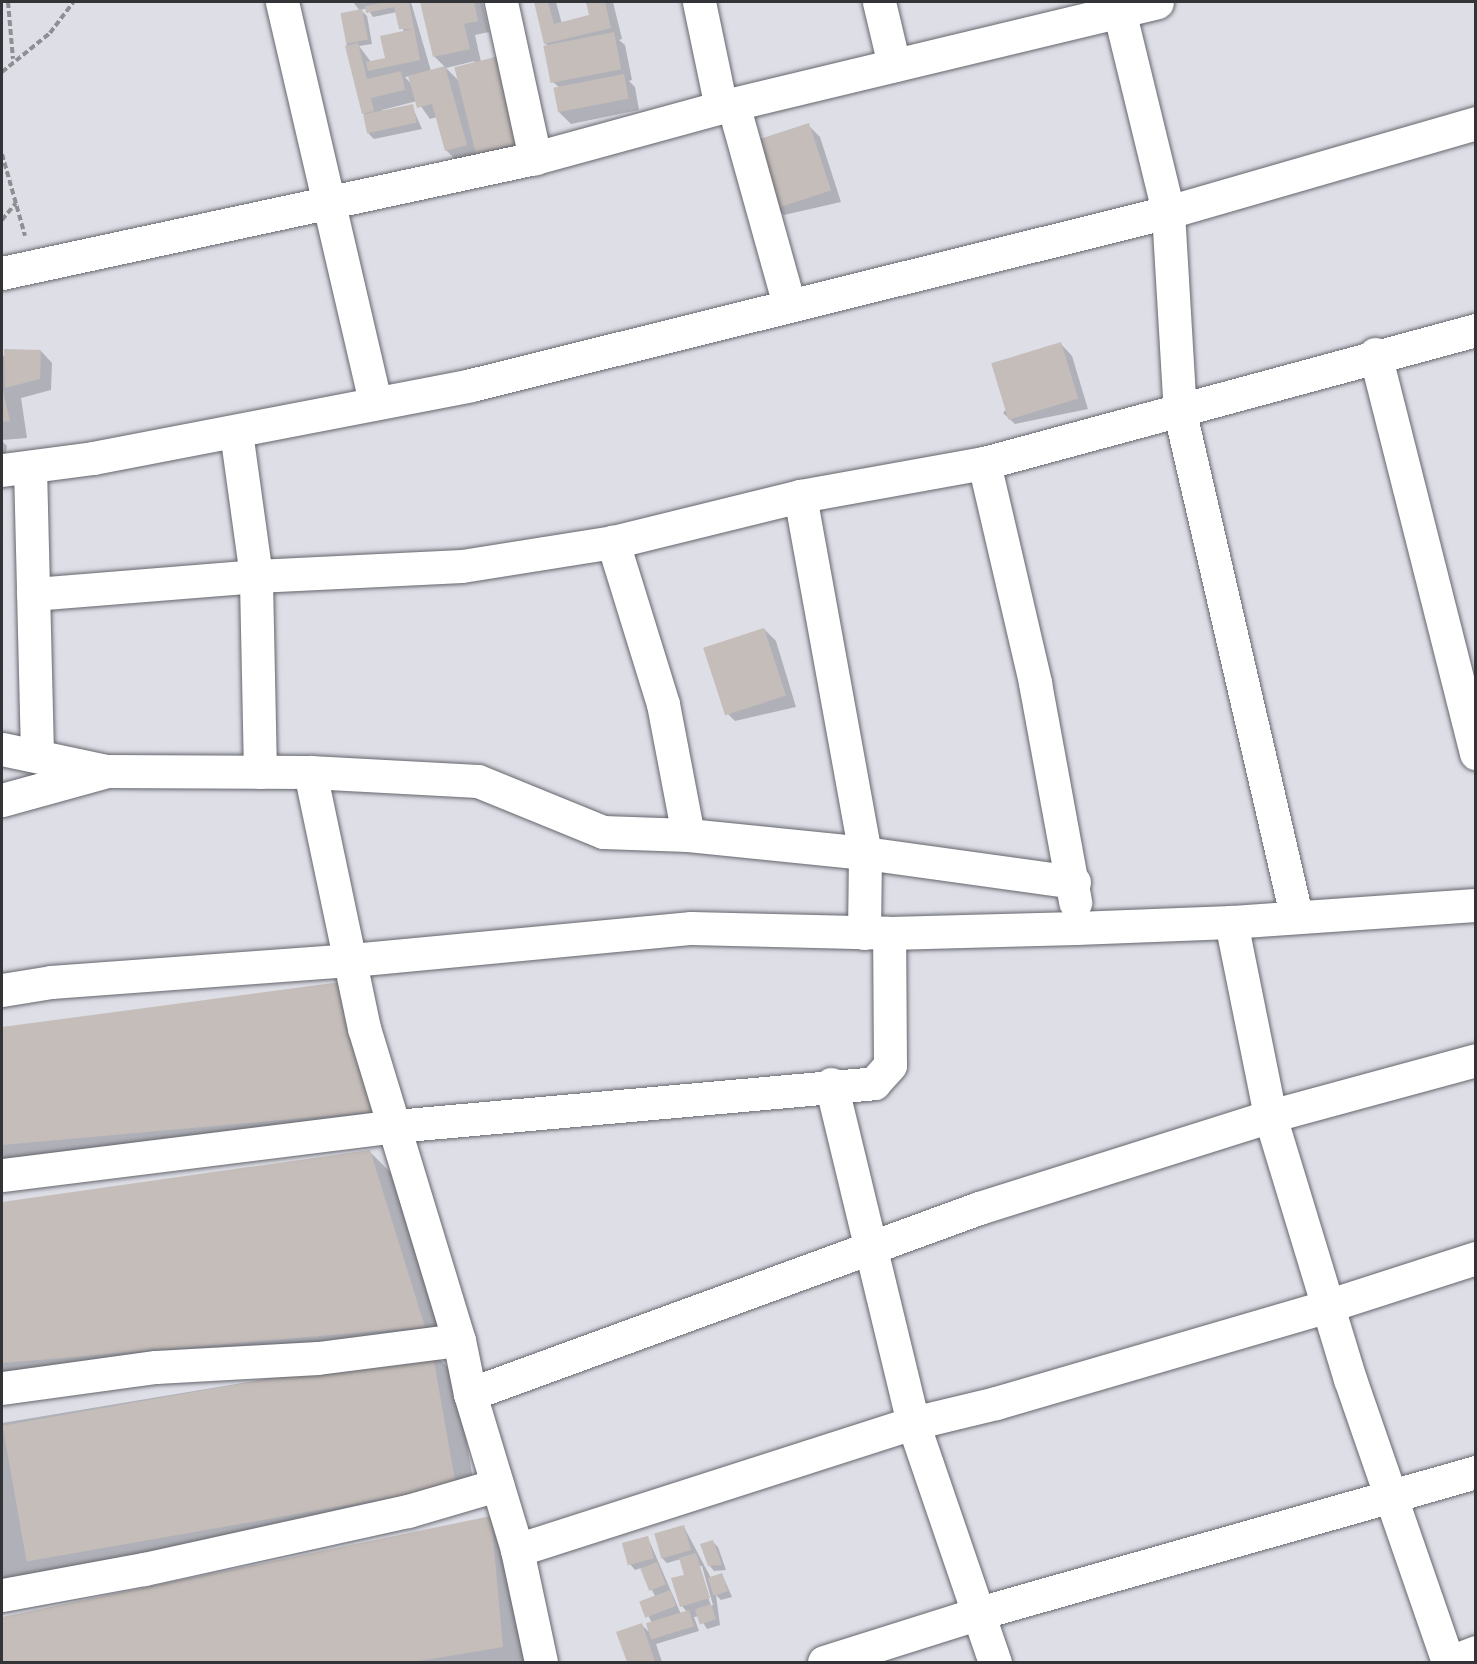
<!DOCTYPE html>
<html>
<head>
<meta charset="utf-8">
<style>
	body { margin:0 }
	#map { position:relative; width:1477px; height:1664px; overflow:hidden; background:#dddee6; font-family:"Roboto Condensed",sans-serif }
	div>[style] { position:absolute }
	.shadow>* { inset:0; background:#0003 }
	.building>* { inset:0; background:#c5bdb9; transform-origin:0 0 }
	.path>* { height:4px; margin-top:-2px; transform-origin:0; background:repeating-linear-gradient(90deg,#8e8f95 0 6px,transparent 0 9px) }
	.roads { filter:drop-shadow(0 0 2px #65666d) drop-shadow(0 0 2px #65666d) }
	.street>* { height:33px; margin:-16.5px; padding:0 16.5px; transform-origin:16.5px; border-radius:16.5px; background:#fff }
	span { translate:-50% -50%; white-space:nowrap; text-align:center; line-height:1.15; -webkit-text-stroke:5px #eaecf4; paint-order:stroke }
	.frame { position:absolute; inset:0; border:3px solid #333437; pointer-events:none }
</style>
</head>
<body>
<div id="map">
	<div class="shadow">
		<i style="clip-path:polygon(evenodd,353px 2px,411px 2px,431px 71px,445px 67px,434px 56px,421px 2px,482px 2px,489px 32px,475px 35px,481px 62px,531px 153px,489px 164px,476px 150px,477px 157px,458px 162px,446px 150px,437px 117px,430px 119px,417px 101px,382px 110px,382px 113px,412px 106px,422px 129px,374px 139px,369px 134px,346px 42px,360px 11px,353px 2px,367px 8px,373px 17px,397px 12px,404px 32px,387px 59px,371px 62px,359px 46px,372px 44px,367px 16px,361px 10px,367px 8px,353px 2px,475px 61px,460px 82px,446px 68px,475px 61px,353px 2px,410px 76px,412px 85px,405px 77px,410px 76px)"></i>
		<i style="clip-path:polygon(535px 2px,556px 2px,562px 24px,591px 17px,587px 2px,613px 2px,622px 39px,619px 40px,625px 45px,632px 80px,629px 81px,635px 87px,639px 110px,571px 124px,559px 112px,560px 88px,553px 82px,551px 49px,545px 43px)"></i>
		<i style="clip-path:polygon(808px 125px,820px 137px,841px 202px,784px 215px,772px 204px)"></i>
		<i style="clip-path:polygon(1061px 344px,1072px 356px,1088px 409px,1015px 424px,1003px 413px)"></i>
		<i style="clip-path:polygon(41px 351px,52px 363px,51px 390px,21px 398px,27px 438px,2px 440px,2px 354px,6px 358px)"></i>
		<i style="clip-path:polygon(2px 441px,7px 446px,2px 476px)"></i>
		<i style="clip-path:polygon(764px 629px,776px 641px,796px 707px,735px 721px,723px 709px)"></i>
		<i style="clip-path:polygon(348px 983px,404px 1133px,2px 1170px,2px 1029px)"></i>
		<i style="clip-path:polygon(369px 1151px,392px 1174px,447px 1349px,431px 1351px,455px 1374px,478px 1509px,2px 1588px,2px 1423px,410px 1355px,2px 1387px,2px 1204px)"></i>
		<i style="clip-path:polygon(491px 1518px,513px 1541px,524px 1662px,2px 1662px,2px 1619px)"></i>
		<i style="clip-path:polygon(evenodd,684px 1527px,711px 1578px,722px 1574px,732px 1597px,721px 1600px,716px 1595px,720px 1625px,707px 1629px,699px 1616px,694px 1617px,699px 1631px,656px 1644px,662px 1662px,629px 1662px,618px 1632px,642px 1625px,651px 1634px,652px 1623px,641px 1601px,655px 1596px,641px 1568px,635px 1570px,630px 1564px,648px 1538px,681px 1614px,687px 1612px,682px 1606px,686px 1576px,681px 1559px,667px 1563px,662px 1558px,684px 1527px,698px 1566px,702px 1566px,713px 1605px,711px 1606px,698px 1566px)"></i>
		<i style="clip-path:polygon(712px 1541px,718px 1547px,726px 1570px,714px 1571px,709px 1565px)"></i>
	</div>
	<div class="building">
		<i style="clip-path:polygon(389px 2px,409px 2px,420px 60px,368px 71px,366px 62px,385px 58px,380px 36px,413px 29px,399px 29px,394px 7px,366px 13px,365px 6px)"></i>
		<i style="clip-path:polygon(420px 2px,474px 2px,478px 21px,464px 24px,470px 49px,433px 57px)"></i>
		<i style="clip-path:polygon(534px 2px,548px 2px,554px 24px,589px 15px,586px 2px,605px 2px,611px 28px,544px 44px)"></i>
		<i style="left:362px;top:9px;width:31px;height:22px;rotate:79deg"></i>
		<i style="left:614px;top:32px;width:38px;height:72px;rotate:79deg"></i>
		<i style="clip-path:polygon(358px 43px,367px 79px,401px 71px,405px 90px,371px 98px,374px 111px,362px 114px,345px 46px)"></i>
		<i style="left:499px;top:56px;width:89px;height:46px;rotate:76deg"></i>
		<i style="clip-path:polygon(445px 66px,467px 145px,445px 151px,432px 104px,417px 108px,408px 76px)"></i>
		<i style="left:624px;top:74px;width:25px;height:72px;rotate:79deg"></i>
		<i style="left:413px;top:104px;width:19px;height:51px;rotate:78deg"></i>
		<i style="left:809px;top:123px;width:71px;height:59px;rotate:72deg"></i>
		<i style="left:1061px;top:342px;width:59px;height:73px;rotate:73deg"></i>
		<i style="clip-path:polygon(4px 349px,41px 350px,40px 379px,5px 388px)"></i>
		<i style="clip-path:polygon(2px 386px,10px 421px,2px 422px)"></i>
		<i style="left:764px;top:628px;width:71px;height:64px;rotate:72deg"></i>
		<i style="clip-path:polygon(348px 981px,382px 1111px,2px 1145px,2px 1027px)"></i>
		<i style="clip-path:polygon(370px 1150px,425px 1327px,2px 1363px,2px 1202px)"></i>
		<i style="left:432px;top:1350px;width:138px;height:436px;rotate:80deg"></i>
		<i style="clip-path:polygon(491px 1516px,503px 1647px,413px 1662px,2px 1662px,2px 1617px)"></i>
		<i style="left:684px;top:1525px;width:26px;height:31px;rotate:74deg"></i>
		<i style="left:648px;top:1536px;width:23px;height:27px;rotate:75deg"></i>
		<i style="clip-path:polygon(713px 1540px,722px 1565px,708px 1566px,700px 1544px)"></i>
		<i style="clip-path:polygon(696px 1553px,710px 1598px,680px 1607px,671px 1578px,684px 1575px,679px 1558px)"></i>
		<i style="left:657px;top:1562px;width:24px;height:18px;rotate:68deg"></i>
		<i style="left:722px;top:1573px;width:19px;height:15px;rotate:72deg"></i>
		<i style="left:670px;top:1590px;width:17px;height:33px;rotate:69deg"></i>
		<i style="left:711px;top:1604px;width:16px;height:17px;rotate:72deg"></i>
		<i style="left:689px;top:1610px;width:17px;height:45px;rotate:73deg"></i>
		<i style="clip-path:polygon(642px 1623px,655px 1662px,627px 1662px,616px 1632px)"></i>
	</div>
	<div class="path">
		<i style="left:8px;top:2px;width:57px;rotate:85deg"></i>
		<i style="left:2px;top:72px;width:62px;rotate:-39.1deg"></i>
		<i style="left:50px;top:33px;width:39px;rotate:-53deg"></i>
		<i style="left:2px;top:154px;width:85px;rotate:74.3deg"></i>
		<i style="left:2px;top:220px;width:22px;rotate:-51deg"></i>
	</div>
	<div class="roads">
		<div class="street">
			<i style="left:282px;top:2px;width:412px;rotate:76.9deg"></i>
			<i style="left:501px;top:2px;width:160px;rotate:77.7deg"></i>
			<i style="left:699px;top:2px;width:107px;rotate:78.2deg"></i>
			<i style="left:879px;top:2px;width:65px;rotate:76.6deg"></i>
			<i style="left:1117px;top:2px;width:216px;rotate:76.3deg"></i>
			<i style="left:1168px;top:212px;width:201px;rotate:86.6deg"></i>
			<i style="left:1180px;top:413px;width:515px;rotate:76.99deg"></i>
			<i style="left:733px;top:104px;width:209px;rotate:74.4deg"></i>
			<i style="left:2px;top:273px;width:545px;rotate:-12.18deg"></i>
			<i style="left:535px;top:158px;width:205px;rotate:-15.3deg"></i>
			<i style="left:733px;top:104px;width:436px;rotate:-13.5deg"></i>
			<i style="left:1375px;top:354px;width:412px;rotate:75.8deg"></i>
			<i style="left:984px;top:463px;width:226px;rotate:76.9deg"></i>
			<i style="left:1035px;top:683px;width:223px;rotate:79.6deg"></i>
			<i style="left:30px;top:467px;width:288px;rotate:88.6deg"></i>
			<i style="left:2px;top:470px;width:92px;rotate:-7.5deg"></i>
			<i style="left:93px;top:458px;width:385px;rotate:-10.9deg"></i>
			<i style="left:471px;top:385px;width:718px;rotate:-13.94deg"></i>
			<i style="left:1168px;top:212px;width:321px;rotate:-16.1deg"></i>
			<i style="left:800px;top:496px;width:187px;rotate:-10.2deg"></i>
			<i style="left:984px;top:463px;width:510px;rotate:-15.13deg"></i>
			<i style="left:33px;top:594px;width:224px;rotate:-4.6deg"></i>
			<i style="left:256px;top:576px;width:146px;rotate:-97.9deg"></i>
			<i style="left:2px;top:749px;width:106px;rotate:11.9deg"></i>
			<i style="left:106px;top:771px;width:204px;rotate:0.3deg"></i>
			<i style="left:310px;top:772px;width:168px;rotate:3.1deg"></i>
			<i style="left:478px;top:781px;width:135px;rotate:22.2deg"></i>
			<i style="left:603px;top:832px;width:85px;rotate:2deg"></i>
			<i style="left:688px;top:835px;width:178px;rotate:5.8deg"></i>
			<i style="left:865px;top:853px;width:211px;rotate:7.9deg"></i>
			<i style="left:260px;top:772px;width:196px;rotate:-91.2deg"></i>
			<i style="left:256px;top:576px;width:206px;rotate:-2.8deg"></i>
			<i style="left:462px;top:566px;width:153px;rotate:-9deg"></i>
			<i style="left:310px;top:772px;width:262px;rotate:78.1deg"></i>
			<i style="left:364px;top:1028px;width:326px;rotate:73.1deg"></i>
			<i style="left:459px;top:1340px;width:55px;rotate:78.5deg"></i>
			<i style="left:470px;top:1394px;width:163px;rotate:73.2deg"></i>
			<i style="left:517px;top:1550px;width:115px;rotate:77.9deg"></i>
			<i style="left:2px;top:800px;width:106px;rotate:-15.4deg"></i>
			<i style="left:688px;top:835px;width:133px;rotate:-100.8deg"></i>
			<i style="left:663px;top:704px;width:170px;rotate:-107.2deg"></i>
			<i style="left:613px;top:542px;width:193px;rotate:-13.8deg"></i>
			<i style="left:800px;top:496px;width:363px;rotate:79.7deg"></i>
			<i style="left:865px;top:853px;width:80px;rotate:90.7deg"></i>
			<i style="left:1231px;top:922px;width:198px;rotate:78.6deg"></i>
			<i style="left:1270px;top:1116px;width:275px;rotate:73.1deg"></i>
			<i style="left:1350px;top:1379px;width:299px;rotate:70.9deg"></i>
			<i style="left:2px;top:990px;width:50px;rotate:-9.3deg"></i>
			<i style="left:51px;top:982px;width:302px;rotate:-4.2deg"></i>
			<i style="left:352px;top:960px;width:341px;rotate:-5.4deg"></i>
			<i style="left:691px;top:928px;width:198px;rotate:1.4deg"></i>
			<i style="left:889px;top:933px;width:187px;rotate:-1.5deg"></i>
			<i style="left:1076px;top:928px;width:155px;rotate:-2.2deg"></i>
			<i style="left:1231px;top:922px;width:246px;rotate:-4deg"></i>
			<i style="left:831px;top:1084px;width:349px;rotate:76.4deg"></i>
			<i style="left:913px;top:1423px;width:253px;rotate:71.1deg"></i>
			<i style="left:2px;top:1175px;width:396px;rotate:-7.1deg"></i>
			<i style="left:395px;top:1126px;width:481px;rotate:-5.1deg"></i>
			<i style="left:874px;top:1083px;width:24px;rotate:-48deg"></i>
			<i style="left:890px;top:1065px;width:132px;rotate:-90.4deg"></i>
			<i style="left:2px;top:1388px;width:155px;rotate:-7.8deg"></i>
			<i style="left:156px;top:1367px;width:162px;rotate:-3.2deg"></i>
			<i style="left:318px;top:1358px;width:142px;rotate:-7.3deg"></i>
			<i style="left:470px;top:1394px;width:542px;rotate:-20.07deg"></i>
			<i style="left:979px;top:1208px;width:305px;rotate:-17.5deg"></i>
			<i style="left:1270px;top:1116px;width:213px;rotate:-15.2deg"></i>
			<i style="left:517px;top:1550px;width:416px;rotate:-17.8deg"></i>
			<i style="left:913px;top:1423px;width:85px;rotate:-13.5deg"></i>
			<i style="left:996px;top:1403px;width:345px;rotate:-16.3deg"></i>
			<i style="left:1327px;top:1306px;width:157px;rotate:-17.9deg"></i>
			<i style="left:2px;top:1595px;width:144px;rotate:-10.4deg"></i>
			<i style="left:144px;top:1569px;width:270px;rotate:-12.4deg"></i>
			<i style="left:408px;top:1511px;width:93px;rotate:-16.3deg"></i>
			<i style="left:824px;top:1662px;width:163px;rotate:-17.5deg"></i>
			<i style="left:979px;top:1613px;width:517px;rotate:-15.84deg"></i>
			<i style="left:1450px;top:1662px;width:28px;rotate:-21deg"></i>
		</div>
	</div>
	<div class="frame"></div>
</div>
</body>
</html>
